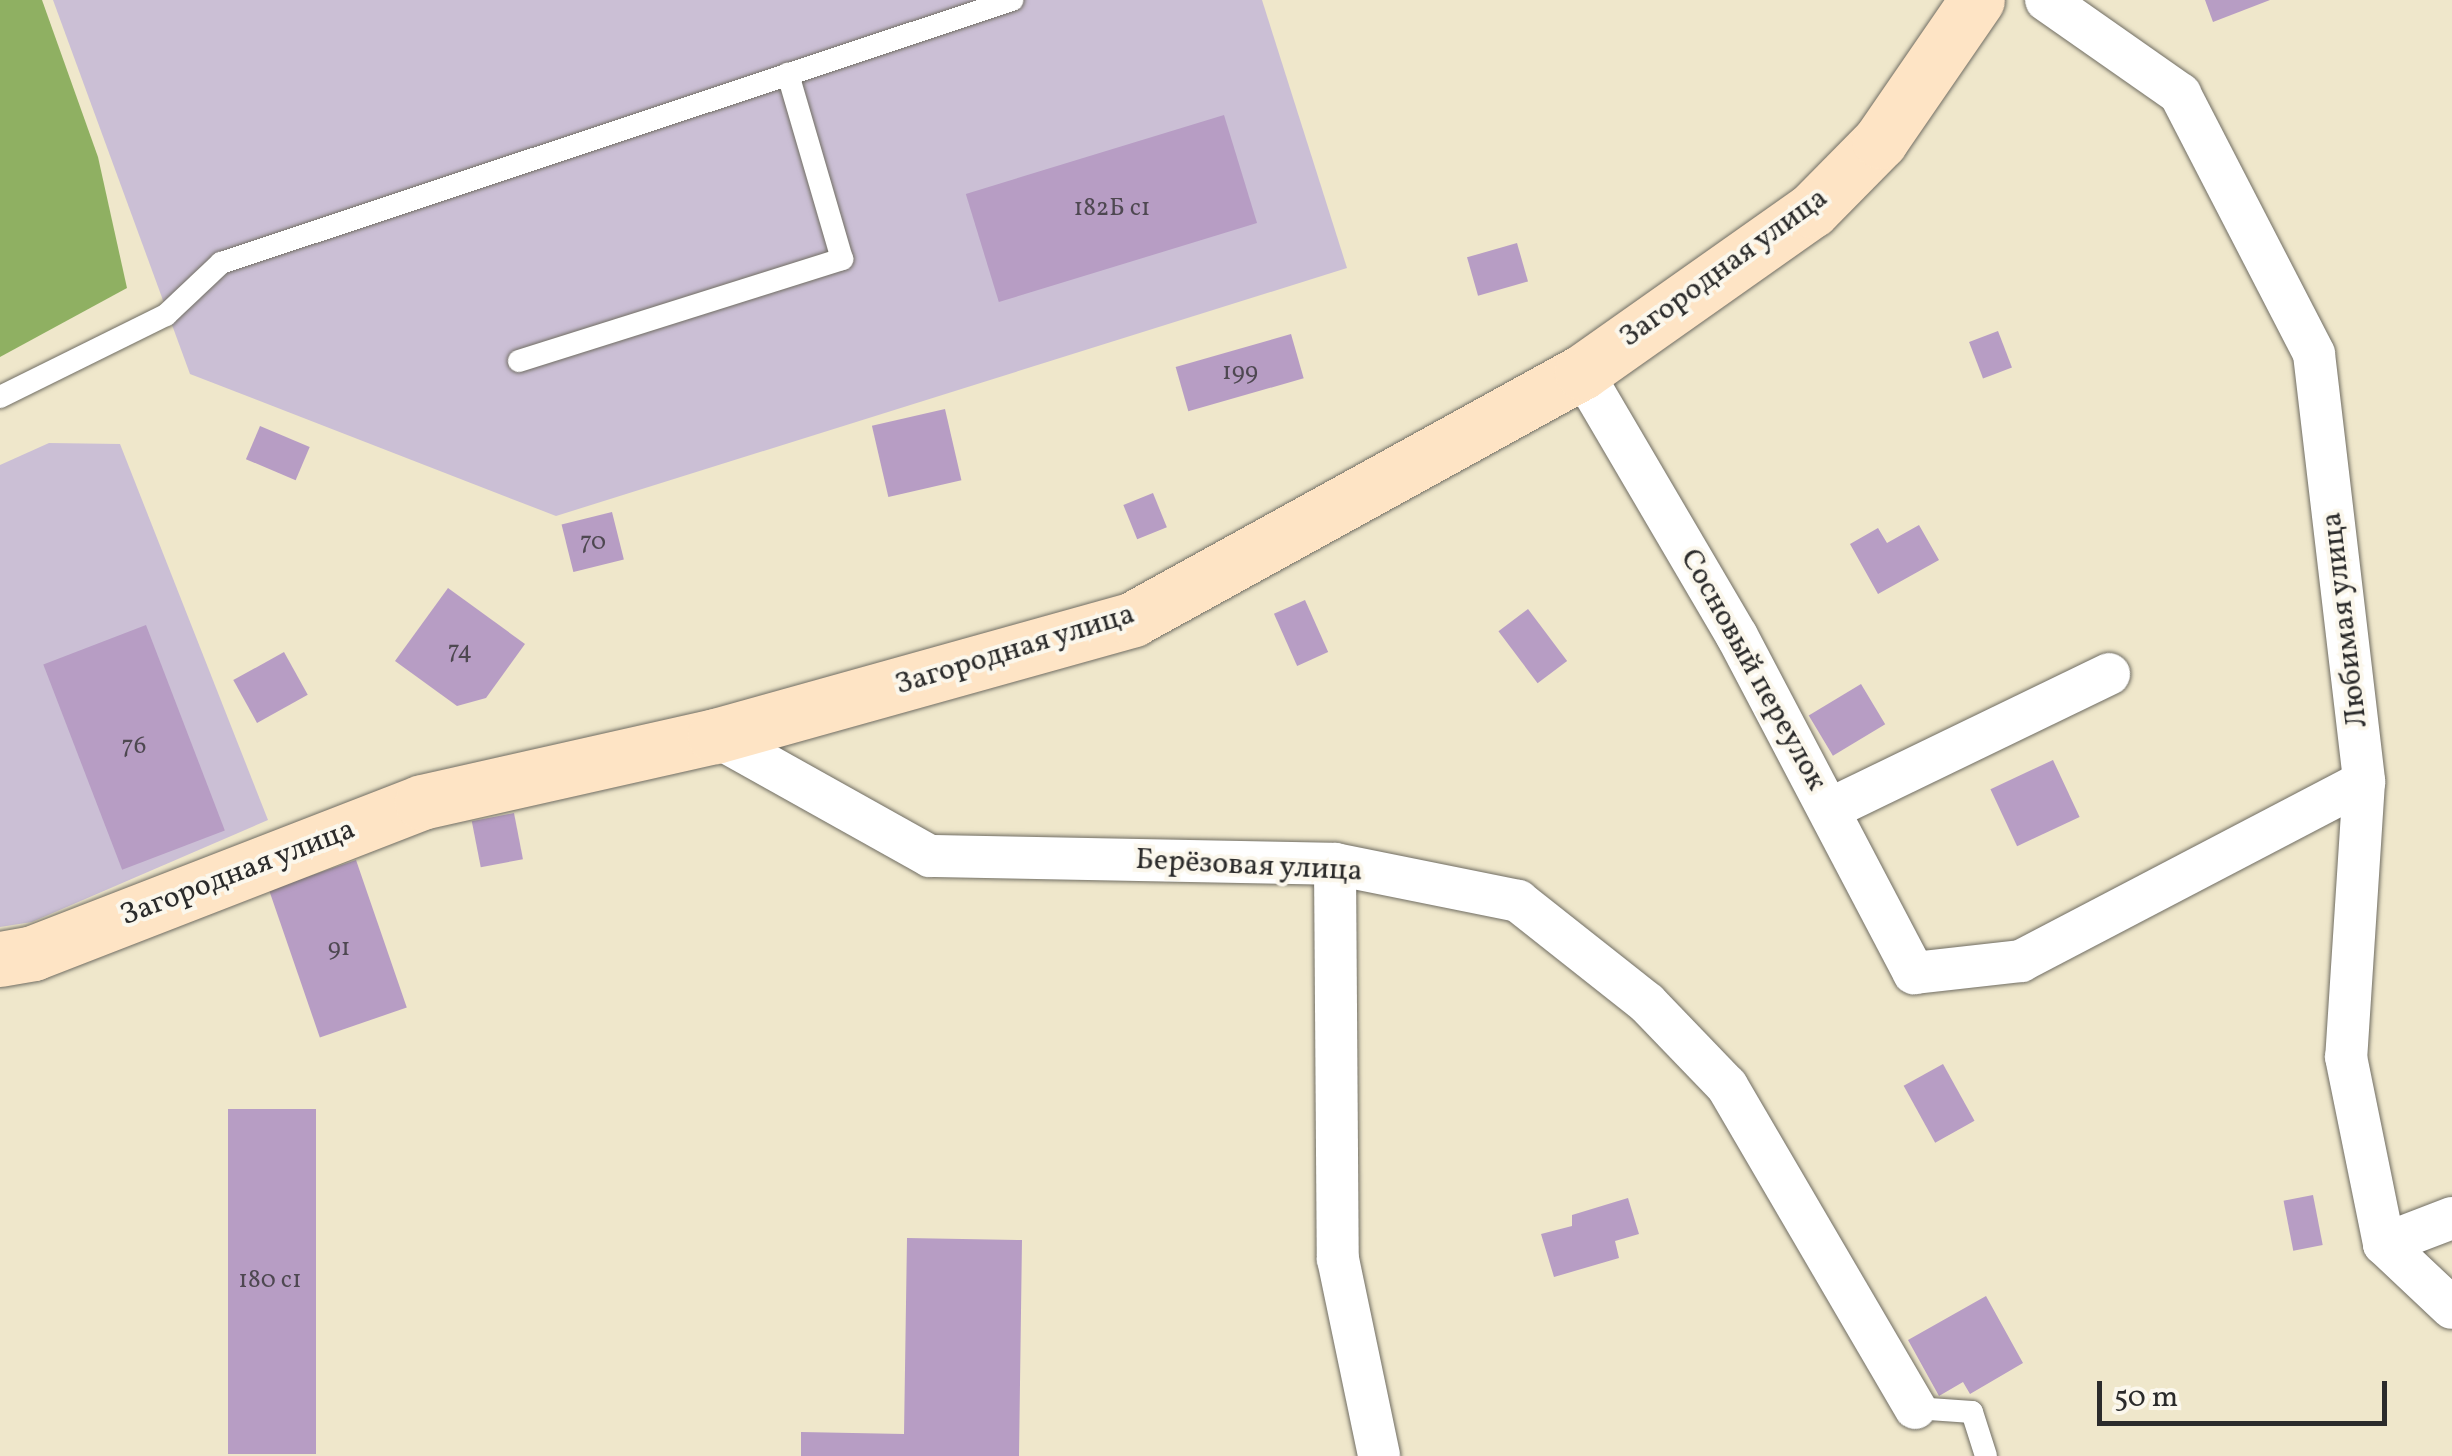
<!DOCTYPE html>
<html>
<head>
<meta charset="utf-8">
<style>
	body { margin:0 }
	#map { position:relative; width:2452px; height:1456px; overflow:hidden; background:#efe7cb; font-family:Vollkorn,serif }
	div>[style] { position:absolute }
	.industrial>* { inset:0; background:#cbbfd5 }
	.forest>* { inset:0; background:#8fb062 }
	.building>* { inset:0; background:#b79dc4; transform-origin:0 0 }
	.roads { filter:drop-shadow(0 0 2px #706d63) drop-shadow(0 0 2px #706d63) }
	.lane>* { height:22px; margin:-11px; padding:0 11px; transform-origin:11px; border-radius:11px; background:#fff }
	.street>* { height:42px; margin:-21px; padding:0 21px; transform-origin:21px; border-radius:21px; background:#fff }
	.secondary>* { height:55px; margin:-27.5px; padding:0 27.5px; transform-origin:27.5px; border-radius:27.5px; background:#fee4c5 }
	span { translate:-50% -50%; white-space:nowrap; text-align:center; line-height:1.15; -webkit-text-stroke:8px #fbf7ec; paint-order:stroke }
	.number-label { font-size:25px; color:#4e4851 }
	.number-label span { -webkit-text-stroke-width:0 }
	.street-label { font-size:30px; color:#2b2b2b }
	.scale { position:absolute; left:2097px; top:1381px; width:290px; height:45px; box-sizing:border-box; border:5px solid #2b2b2b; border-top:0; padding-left:12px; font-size:30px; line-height:35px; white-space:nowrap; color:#2b2b2b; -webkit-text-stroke:8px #fbf7ec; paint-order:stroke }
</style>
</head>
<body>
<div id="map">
	<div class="industrial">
		<i style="clip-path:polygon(53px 0,1262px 0,1347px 268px,556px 516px,190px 374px)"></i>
		<i style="clip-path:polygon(49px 443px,120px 444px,268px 820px,32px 922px,0 927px,0 465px)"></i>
	</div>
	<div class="forest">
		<i style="clip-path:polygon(0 0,42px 0,98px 157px,127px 288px,0 357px)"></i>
	</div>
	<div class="building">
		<i style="clip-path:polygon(2205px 0,2270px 0,2213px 22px)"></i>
		<i style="left:1224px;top:115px;width:113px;height:270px;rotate:73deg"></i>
		<i style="left:1517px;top:243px;width:40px;height:52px;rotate:74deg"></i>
		<i style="left:1998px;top:331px;width:39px;height:31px;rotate:69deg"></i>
		<i style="left:1291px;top:334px;width:46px;height:120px;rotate:74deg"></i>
		<i style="left:945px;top:409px;width:73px;height:75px;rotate:77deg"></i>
		<i style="left:260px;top:426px;width:54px;height:36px;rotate:23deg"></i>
		<i style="left:1153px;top:493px;width:37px;height:32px;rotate:68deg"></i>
		<i style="left:612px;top:512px;width:49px;height:52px;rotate:76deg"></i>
		<i style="clip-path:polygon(1919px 525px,1939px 560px,1878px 594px,1850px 544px,1878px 528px,1887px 543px)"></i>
		<i style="clip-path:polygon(448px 588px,525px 644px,486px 698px,457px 706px,395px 661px)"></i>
		<i style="left:1305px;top:600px;width:57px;height:34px;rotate:66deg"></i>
		<i style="left:1528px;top:609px;width:65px;height:37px;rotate:53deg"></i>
		<i style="left:146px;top:625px;width:220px;height:110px;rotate:69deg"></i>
		<i style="left:284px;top:652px;width:49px;height:58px;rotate:61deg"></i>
		<i style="left:1861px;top:684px;width:47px;height:61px;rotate:59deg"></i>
		<i style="left:2053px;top:760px;width:63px;height:69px;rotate:65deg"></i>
		<i style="left:514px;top:813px;width:47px;height:43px;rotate:79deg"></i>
		<i style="left:356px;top:860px;width:156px;height:92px;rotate:71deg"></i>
		<i style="left:1943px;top:1064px;width:65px;height:45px;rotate:61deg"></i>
		<i style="left:228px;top:1109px;width:88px;height:345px"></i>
		<i style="left:2313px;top:1195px;width:51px;height:30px;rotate:79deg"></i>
		<i style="clip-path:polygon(1628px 1198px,1639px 1234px,1615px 1241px,1619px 1258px,1554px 1277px,1541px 1234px,1572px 1226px,1572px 1215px)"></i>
		<i style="clip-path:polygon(907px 1238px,1022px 1240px,1019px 1456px,801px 1456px,801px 1432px,904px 1434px)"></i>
		<i style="clip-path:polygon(1986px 1296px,2023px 1363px,1970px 1394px,1963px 1382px,1939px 1396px,1908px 1340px)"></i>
	</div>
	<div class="roads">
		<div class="lane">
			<i style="left:519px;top:361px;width:339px;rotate:-17.5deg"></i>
			<i style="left:842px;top:259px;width:193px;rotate:-106.3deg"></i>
			<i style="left:0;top:397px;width:185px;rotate:-26.3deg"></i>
			<i style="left:166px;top:315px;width:76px;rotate:-43.4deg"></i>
			<i style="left:221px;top:263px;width:834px;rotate:-18.39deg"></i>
			<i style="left:1915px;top:1408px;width:57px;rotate:4deg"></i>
			<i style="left:1972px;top:1412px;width:46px;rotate:72.3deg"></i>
		</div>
		<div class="street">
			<i style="left:2046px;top:0;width:164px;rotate:35deg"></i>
			<i style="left:2180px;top:94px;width:292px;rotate:62.7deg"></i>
			<i style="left:2314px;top:354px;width:431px;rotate:83.3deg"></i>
			<i style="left:2364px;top:782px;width:276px;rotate:93.7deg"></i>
			<i style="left:2346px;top:1057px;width:191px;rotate:78.5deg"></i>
			<i style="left:2384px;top:1244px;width:93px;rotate:43.3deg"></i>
			<i style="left:1582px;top:372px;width:306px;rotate:59.6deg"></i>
			<i style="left:1737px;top:636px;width:381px;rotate:62.3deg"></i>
			<i style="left:1914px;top:973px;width:108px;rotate:-6.4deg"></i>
			<i style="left:2021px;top:961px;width:387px;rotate:-27.6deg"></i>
			<i style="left:715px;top:736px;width:246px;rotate:29.2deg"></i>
			<i style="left:930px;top:856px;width:405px;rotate:1.1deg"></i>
			<i style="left:1335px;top:864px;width:187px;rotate:11.4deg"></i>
			<i style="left:1518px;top:901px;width:164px;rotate:38.3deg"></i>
			<i style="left:1647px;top:1003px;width:115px;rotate:46.1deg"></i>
			<i style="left:1727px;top:1086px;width:373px;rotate:59.7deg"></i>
			<i style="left:1830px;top:809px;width:310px;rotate:-25.8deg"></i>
			<i style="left:1335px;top:864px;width:395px;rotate:89.6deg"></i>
			<i style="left:1338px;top:1259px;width:201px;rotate:78.2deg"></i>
			<i style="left:2384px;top:1244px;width:73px;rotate:-20.9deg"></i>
		</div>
		<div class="secondary">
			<i style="left:0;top:959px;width:34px;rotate:-10deg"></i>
			<i style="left:33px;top:953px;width:417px;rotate:-21.2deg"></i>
			<i style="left:422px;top:802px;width:300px;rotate:-12.7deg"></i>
			<i style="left:715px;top:736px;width:434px;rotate:-15.6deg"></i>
			<i style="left:1133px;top:619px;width:512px;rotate:-28.82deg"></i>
			<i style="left:1582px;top:372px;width:281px;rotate:-35.2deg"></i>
			<i style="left:1812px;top:210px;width:97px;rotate:-45.4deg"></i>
			<i style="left:1880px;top:141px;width:171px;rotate:-55.5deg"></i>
		</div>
	</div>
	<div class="number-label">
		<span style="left:1112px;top:209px">182Б с1</span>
		<span style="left:1240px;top:373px">199</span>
		<span style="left:593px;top:543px">70</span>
		<span style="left:460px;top:652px">74</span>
		<span style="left:134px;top:747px">76</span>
		<span style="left:339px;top:949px">91</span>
		<span style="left:270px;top:1281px">180 с1</span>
	</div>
	<div class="street-label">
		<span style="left:1724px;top:268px;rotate:-36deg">Загородная улица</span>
		<span style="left:2345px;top:620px;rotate:-97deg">Любимая улица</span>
		<span style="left:1015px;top:650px;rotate:-17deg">Загородная улица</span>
		<span style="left:1753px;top:670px;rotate:61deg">Сосновый переулок</span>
		<span style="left:1249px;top:866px;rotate:3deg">Берёзовая улица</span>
		<span style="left:238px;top:873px;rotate:-21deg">Загородная улица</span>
	</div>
	<div class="scale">50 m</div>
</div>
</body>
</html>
